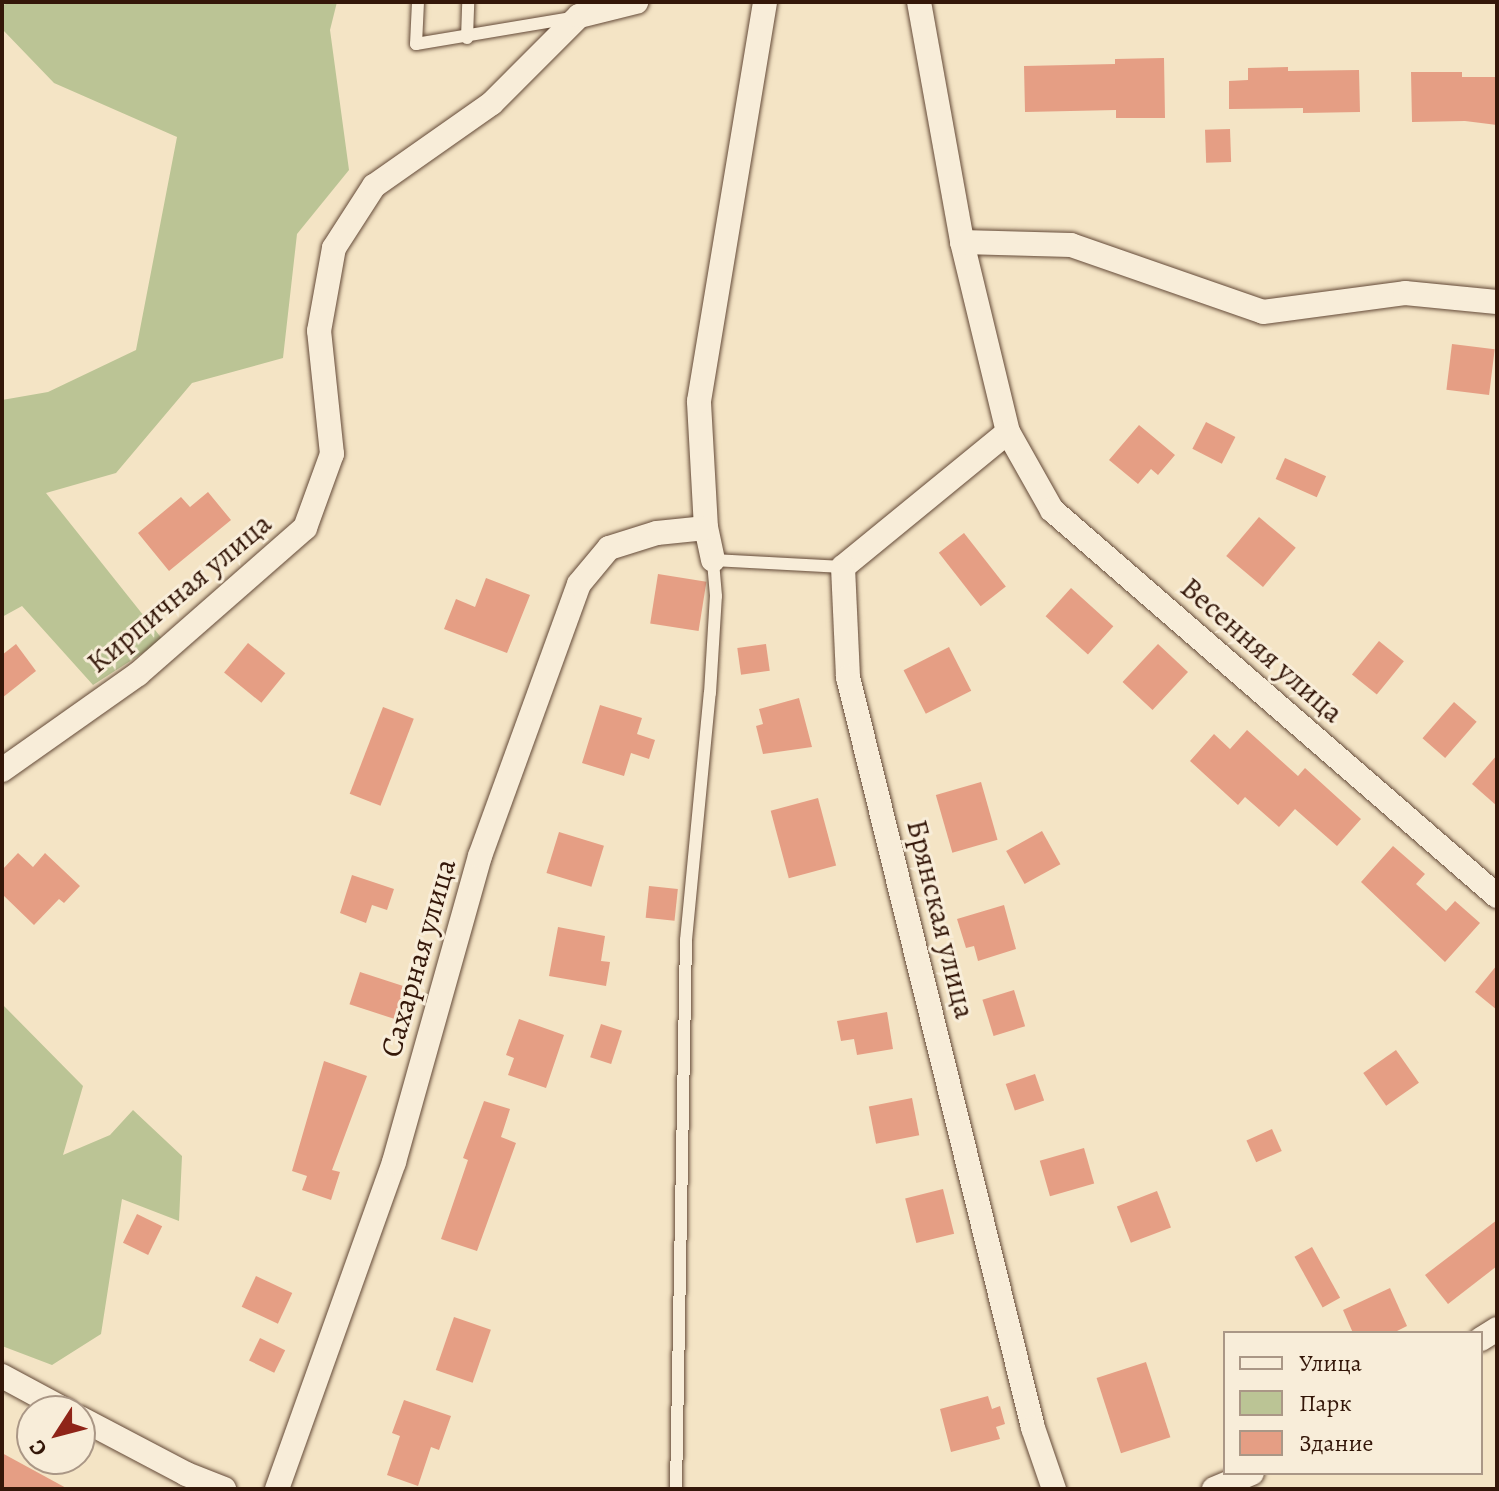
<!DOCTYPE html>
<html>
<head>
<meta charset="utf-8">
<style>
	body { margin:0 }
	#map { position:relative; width:1499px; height:1491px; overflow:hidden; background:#f4e4c5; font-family:Alegreya,serif }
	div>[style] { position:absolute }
	.green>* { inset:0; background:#bbc495 }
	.building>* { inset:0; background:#e59e84; transform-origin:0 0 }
	.roads { filter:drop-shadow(0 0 2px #644a38) drop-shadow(0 0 2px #644a38) }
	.service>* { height:12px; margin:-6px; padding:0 6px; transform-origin:6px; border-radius:6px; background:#f8edd9 }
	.minor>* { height:24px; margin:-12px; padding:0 12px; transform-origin:12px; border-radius:12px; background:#f8edd9 }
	span { translate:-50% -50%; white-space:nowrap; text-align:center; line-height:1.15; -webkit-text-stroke:6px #f8edd9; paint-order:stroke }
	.street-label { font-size:30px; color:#341709 }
	.frame { position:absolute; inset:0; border:4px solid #341709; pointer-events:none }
	.legend { position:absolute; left:1223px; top:1331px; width:260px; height:144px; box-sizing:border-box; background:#f8edd9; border:2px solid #aa9786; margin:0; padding:10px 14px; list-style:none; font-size:24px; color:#341709 }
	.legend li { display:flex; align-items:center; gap:16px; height:40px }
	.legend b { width:40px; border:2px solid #aa9786 }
	.north { position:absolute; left:16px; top:1395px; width:80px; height:80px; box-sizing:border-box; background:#f8edd9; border:2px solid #aa9786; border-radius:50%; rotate:234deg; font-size:22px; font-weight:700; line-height:32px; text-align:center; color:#341709 }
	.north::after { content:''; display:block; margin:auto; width:28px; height:36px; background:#8f2418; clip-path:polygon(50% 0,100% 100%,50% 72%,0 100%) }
</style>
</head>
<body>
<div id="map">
	<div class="green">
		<i style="clip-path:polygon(15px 2px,337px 2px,330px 30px,349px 170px,297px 234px,283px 358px,192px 383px,116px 473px,46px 493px,163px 640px,93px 685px,22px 606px,2px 617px,2px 400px,48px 392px,136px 350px,177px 137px,54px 83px,2px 29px,2px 5px)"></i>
		<i style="clip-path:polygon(2px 1004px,83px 1086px,63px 1155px,110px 1135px,133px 1110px,182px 1156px,179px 1221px,122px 1199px,101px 1334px,52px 1365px,2px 1346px)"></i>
	</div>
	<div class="building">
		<i style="clip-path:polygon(1164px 58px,1165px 118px,1116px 118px,1116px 110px,1025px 112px,1024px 66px,1115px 64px,1115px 59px)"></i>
		<i style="clip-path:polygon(1288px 67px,1288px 71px,1359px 70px,1360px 112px,1303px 113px,1303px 108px,1229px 109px,1229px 81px,1248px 80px,1248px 68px)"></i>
		<i style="clip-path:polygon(1411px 72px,1462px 72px,1462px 77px,1497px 77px,1497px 125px,1465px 121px,1412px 122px)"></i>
		<i style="left:1230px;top:129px;width:33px;height:25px;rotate:88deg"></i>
		<i style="left:1452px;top:344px;width:43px;height:46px;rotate:7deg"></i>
		<i style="left:1206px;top:422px;width:33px;height:30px;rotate:27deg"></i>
		<i style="clip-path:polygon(1139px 425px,1175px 455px,1158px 475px,1151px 469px,1138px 484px,1109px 460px)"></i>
		<i style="left:1285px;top:458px;width:45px;height:23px;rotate:24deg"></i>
		<i style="clip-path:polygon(208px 492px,231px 520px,169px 571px,138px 533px,181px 497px,190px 507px)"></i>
		<i style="left:1259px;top:517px;width:48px;height:51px;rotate:40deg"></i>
		<i style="left:964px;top:533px;width:68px;height:32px;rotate:52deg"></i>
		<i style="left:658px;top:574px;width:49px;height:50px;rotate:9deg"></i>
		<i style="clip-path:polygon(486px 578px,530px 595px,507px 653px,444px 629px,456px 599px,475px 607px)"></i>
		<i style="left:1071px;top:588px;width:57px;height:38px;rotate:42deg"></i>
		<i style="left:1379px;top:641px;width:32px;height:43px;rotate:39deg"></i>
		<i style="left:248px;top:643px;width:48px;height:38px;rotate:39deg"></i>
		<i style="clip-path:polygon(16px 644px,36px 671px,2px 698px,2px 655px)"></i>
		<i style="left:766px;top:644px;width:27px;height:29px;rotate:82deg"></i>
		<i style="left:1158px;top:644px;width:41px;height:52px;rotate:43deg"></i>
		<i style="left:949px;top:647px;width:49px;height:51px;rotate:63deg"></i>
		<i style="clip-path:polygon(799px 698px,812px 747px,763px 754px,756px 726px,763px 724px,759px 709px)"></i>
		<i style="left:1454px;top:702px;width:30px;height:48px;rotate:41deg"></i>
		<i style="clip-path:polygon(600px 705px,642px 718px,637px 734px,655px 740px,649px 759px,631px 753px,624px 776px,582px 763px)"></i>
		<i style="left:383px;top:707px;width:33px;height:93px;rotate:21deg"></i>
		<i style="clip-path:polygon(1247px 730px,1298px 776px,1305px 768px,1361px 819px,1337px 846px,1295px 809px,1279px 827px,1245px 797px,1238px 805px,1190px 761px,1214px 734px,1230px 749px)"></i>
		<i style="clip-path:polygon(1497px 755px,1497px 806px,1472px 784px)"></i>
		<i style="left:981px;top:782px;width:60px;height:47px;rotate:74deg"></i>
		<i style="left:818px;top:798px;width:70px;height:49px;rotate:75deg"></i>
		<i style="left:1042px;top:831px;width:38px;height:41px;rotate:61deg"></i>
		<i style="left:559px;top:832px;width:47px;height:43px;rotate:17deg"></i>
		<i style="clip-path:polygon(1393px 846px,1425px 874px,1416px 884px,1446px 911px,1455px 901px,1480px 923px,1445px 962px,1361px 882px)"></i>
		<i style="clip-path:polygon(18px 853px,33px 867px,45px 853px,80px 886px,64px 903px,59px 899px,34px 925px,2px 894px,2px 870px)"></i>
		<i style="clip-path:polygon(352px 875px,394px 889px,387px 910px,372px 905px,366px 923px,340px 913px)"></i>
		<i style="left:649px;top:886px;width:29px;height:32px;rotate:6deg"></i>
		<i style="clip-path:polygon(1004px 905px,1016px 949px,978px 961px,974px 946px,966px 948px,957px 919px)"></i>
		<i style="clip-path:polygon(558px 927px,605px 936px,601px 961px,610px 962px,606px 986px,549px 976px)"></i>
		<i style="clip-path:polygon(1497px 965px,1497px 1010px,1475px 992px)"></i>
		<i style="left:360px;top:972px;width:51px;height:34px;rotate:18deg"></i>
		<i style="left:1014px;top:990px;width:38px;height:33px;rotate:73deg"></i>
		<i style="clip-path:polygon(887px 1012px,893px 1049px,857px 1055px,854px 1039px,841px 1041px,837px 1021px)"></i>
		<i style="clip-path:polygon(519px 1019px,564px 1035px,546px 1088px,508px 1075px,514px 1058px,506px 1055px)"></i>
		<i style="left:601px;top:1024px;width:22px;height:35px;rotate:18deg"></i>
		<i style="left:1396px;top:1050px;width:40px;height:40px;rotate:55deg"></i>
		<i style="clip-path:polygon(324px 1061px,367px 1076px,332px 1170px,340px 1172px,331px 1200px,302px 1190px,307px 1176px,292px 1171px)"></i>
		<i style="left:1035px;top:1074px;width:28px;height:31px;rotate:71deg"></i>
		<i style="left:912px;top:1098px;width:38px;height:44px;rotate:79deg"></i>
		<i style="clip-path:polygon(484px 1101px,510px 1109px,501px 1137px,516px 1143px,477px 1251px,441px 1239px,468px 1160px,463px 1158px)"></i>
		<i style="left:1272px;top:1129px;width:24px;height:28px;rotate:66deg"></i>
		<i style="left:1084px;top:1148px;width:37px;height:46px;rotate:74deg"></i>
		<i style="left:943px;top:1189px;width:46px;height:39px;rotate:76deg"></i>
		<i style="left:1157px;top:1191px;width:39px;height:43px;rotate:69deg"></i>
		<i style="left:137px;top:1214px;width:28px;height:32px;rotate:26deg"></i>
		<i style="clip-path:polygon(1497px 1220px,1497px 1266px,1448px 1304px,1425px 1275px)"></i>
		<i style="left:1312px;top:1247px;width:58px;height:20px;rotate:61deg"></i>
		<i style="left:256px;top:1276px;width:40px;height:34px;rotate:25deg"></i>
		<i style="clip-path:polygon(1390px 1288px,1407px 1326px,1393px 1333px,1353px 1333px,1343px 1310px)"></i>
		<i style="left:454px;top:1317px;width:39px;height:56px;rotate:19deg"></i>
		<i style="left:260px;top:1338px;width:28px;height:25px;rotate:26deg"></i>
		<i style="left:1146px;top:1362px;width:79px;height:52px;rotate:72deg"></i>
		<i style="clip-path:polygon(988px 1396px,992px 1409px,1000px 1406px,1005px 1424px,996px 1427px,1000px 1439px,951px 1452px,940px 1409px)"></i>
		<i style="clip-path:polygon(404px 1400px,451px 1416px,439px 1450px,431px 1447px,418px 1486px,387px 1475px,400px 1436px,392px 1433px)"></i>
		<i style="clip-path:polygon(2px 1453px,68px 1489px,2px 1489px)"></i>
	</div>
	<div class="roads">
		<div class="service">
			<i style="left:418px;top:2px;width:42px;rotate:92.7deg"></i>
			<i style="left:416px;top:44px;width:158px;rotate:-9.5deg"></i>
			<i style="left:467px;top:38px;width:36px;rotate:-88deg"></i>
			<i style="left:676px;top:1489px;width:549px;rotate:-88.96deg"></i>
			<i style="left:686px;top:940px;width:248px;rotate:-84.5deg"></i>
			<i style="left:710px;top:693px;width:97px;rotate:-86.5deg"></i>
			<i style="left:716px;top:596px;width:36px;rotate:-95deg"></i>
			<i style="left:713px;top:560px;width:130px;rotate:3.1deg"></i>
		</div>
		<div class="minor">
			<i style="left:919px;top:2px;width:244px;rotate:79.8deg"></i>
			<i style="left:962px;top:242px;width:195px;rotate:76.4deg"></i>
			<i style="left:1008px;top:432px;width:90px;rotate:60.6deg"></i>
			<i style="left:1052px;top:510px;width:589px;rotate:40.94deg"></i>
			<i style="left:962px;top:242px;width:109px;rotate:1.6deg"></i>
			<i style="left:1071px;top:245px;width:203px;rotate:19.2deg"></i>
			<i style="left:1263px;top:312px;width:143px;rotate:-7.6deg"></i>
			<i style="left:1405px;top:293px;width:92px;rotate:5.6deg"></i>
			<i style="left:1008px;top:432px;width:213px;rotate:140.7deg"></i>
			<i style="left:843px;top:567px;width:110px;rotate:87.4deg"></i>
			<i style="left:848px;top:677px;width:773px;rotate:76.16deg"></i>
			<i style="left:1033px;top:1428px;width:65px;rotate:71deg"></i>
			<i style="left:713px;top:560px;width:33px;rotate:-102deg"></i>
			<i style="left:706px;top:528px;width:127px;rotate:-93.2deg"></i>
			<i style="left:699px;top:401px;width:404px;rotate:-80.6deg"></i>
			<i style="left:2px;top:770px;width:166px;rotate:-35.2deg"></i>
			<i style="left:138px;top:674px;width:222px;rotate:-41.2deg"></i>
			<i style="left:305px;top:528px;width:79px;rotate:-70deg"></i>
			<i style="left:332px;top:454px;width:124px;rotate:-96deg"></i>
			<i style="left:319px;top:331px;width:84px;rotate:-79.8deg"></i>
			<i style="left:334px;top:248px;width:74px;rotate:-57.2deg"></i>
			<i style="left:374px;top:186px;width:144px;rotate:-35.1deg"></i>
			<i style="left:492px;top:103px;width:123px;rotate:-45deg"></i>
			<i style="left:579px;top:16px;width:59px;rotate:-13.8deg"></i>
			<i style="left:1481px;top:1339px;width:19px;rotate:-32deg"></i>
			<i style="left:2px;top:1376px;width:74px;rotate:28.3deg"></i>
			<i style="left:80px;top:1418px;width:120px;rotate:27.8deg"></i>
			<i style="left:186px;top:1474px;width:41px;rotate:21.5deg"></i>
			<i style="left:277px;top:1489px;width:347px;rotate:-70.3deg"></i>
			<i style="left:394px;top:1162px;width:318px;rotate:-74.3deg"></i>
			<i style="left:480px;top:856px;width:289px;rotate:-70deg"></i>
			<i style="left:579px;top:584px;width:47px;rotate:-50.2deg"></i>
			<i style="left:609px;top:548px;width:50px;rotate:-17.4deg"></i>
			<i style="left:657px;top:533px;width:49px;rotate:-5.8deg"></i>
			<i style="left:1214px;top:1489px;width:41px;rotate:-22.8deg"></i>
		</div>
	</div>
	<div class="street-label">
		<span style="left:179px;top:593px;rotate:-40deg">Кирпичная улица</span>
		<span style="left:1262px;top:650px;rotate:41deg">Весенняя улица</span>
		<span style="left:941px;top:919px;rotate:76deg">Брянская улица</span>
		<span style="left:418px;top:958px;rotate:-74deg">Сахарная улица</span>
	</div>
	<div class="frame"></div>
	<ul class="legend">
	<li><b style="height:10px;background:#f8edd9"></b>Улица</li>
	<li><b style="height:22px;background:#bbc495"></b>Парк</li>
	<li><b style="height:22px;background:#e59e84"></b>Здание</li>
	</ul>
	<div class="north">С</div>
</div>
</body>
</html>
